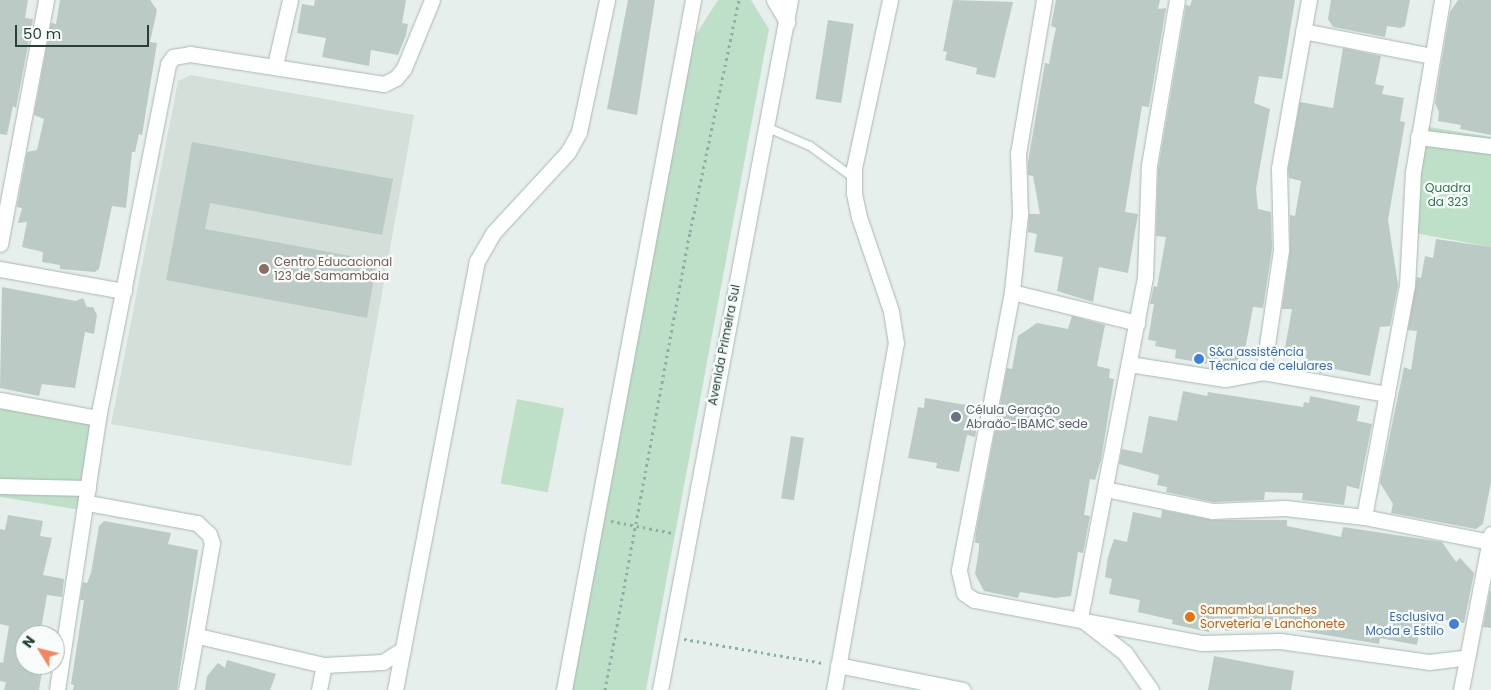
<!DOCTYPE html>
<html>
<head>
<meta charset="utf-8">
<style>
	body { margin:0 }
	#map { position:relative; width:1491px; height:690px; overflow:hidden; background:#e6efeb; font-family:Poppins,sans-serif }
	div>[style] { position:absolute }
	.built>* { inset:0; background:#d4dfda }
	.green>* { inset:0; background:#bfe0c8; transform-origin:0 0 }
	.building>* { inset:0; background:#bbcac4; transform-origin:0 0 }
	.path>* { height:3px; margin-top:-1.5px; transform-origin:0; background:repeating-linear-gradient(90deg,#86b3a5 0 2.5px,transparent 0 6.5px) }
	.roads { filter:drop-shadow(0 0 1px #a8b8b2) drop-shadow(0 0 1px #a8b8b2) }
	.lane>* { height:8px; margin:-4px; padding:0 4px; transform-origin:4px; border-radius:4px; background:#fff }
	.street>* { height:15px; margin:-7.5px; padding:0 7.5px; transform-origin:7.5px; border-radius:7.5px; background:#fff }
	.secondary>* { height:15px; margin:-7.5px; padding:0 7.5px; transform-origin:7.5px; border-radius:7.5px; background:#fff }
	.dots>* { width:14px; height:14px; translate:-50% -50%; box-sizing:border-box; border:2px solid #f7fbf9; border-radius:50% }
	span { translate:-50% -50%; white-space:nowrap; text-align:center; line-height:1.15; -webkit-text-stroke:4.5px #f7fbf9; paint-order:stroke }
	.park-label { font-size:12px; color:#2d794c }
	.education-label { font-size:12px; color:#785e54 }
	.left { translate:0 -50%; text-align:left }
	.street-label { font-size:12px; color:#24423a }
	.shop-label { font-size:12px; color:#366cbe }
	.right { translate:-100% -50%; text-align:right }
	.worship-label { font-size:12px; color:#5b616d }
	.food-label { font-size:12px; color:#c56008 }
	.north { position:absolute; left:15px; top:625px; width:50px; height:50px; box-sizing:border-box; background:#f7fbf9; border:1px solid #a3b1ad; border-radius:50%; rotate:306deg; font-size:14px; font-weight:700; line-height:20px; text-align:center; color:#24423a }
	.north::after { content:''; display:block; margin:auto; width:18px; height:22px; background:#f3865f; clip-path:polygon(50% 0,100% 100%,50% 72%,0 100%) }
	.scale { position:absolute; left:15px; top:25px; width:134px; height:22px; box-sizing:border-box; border:2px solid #24423a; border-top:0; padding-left:6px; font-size:15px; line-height:18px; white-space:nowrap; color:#24423a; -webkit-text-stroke:4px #f7fbf9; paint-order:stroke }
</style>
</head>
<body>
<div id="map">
	<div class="built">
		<i style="clip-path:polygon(191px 75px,414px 115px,351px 466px,111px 424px,178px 81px)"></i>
	</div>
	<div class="green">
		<i style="clip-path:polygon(718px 0,751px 0,769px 29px,646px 690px,570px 690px,695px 36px)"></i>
		<i style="clip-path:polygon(1416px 125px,1491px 137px,1491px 247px,1404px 231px)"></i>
		<i style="left:517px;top:399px;width:48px;height:86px;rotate:11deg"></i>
		<i style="clip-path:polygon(0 405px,92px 421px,81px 510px,0 497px)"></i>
	</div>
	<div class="building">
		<i style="clip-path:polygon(0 0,28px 0,25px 18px,33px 19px,16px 108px,13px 106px,7px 135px,0 134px)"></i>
		<i style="clip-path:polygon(60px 0,150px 0,157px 10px,150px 42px,157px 43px,142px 135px,139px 134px,135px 152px,132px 152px,126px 208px,112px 206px,99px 269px,95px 272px,60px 269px,60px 265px,42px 262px,43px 252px,22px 247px,27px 222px,18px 223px,22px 208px,17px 207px,27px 152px,37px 150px,44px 119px,34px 115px,51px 23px,56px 24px)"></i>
		<i style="clip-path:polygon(315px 0,406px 0,402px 23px,408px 24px,406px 35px,398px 55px,371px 50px,369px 66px,322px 57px,326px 38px,297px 33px,302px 4px,314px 6px)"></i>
		<i style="clip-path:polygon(628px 0,655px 0,637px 115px,607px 109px)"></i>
		<i style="clip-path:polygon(953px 0,1013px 2px,995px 78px,976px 74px,977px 68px,945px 60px,947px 52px,943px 51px)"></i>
		<i style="clip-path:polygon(1056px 0,1160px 0,1158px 9px,1166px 8px,1149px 107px,1142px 106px,1125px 212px,1138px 214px,1128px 273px,1099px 267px,1093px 302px,1057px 291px,1063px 257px,1034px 252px,1037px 234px,1028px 232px,1029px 214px,1040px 214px,1033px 176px,1028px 175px,1028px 162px,1045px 63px,1049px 64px,1053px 42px,1056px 28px,1051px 26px)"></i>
		<i style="clip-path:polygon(1192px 0,1295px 0,1282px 79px,1259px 76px,1254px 103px,1270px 109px,1256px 189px,1258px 209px,1271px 212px,1272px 249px,1263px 308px,1253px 307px,1244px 355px,1232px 363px,1214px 360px,1213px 365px,1175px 358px,1176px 350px,1155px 346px,1156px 341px,1148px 340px,1154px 304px,1150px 304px,1154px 286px,1157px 287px,1166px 237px,1156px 236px,1158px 170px,1186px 5px,1190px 6px)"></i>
		<i style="clip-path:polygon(1331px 0,1410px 0,1405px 26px,1401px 28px,1387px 26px,1385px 37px,1333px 27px,1328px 19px)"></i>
		<i style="clip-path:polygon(1458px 0,1491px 0,1491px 135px,1460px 129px,1461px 125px,1438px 121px,1439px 112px,1435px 103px,1440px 71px,1450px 12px)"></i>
		<i style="left:828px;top:20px;width:26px;height:80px;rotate:9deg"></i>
		<i style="clip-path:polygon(1343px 48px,1381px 56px,1375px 84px,1384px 86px,1382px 94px,1404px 98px,1400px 121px,1405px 122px,1388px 220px,1398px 285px,1390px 326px,1380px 327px,1370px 376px,1324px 367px,1322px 373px,1304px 369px,1307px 351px,1285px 348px,1292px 309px,1282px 309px,1290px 251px,1290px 215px,1295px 216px,1301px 181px,1289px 178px,1288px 169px,1300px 102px,1333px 108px)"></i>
		<i style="clip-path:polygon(192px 142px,393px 179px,382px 235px,210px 203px,205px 229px,377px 261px,367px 318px,166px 280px)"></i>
		<i style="clip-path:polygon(1436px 239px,1491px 247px,1491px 482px,1483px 524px,1476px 529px,1391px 513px,1393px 504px,1380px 483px,1404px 367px,1411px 370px,1417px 331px,1408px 330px,1417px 277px,1421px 278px,1425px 256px,1433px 258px)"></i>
		<i style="clip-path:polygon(2px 287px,76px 301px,83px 298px,87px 307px,93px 307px,97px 315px,94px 334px,85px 332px,75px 388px,42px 384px,39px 396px,0 388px)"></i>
		<i style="clip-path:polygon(1072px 316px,1105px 325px,1097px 366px,1110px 369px,1109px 378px,1114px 379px,1101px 460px,1095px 480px,1090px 479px,1084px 515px,1090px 516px,1083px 553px,1078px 552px,1071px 596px,1055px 598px,1020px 592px,1018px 598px,984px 591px,975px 574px,979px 549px,979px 543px,975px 543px,976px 532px,1007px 368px,1012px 369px,1018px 336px,1037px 323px,1068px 329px)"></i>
		<i style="clip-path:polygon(1183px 391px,1207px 396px,1208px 392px,1303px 407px,1304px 402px,1309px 403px,1310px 396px,1360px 406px,1357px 421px,1372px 424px,1359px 489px,1347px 486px,1344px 505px,1302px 500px,1303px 493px,1265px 492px,1264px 500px,1213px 502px,1166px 492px,1167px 487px,1157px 485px,1159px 475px,1119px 464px,1122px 449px,1142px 453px,1149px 416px,1177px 421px)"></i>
		<i style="clip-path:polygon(925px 398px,972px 406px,970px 417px,978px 419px,975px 437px,967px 435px,959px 472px,936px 468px,937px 463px,908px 458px,918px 407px,924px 408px)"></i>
		<i style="left:791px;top:436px;width:13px;height:63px;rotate:9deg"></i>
		<i style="clip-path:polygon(1162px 510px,1212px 520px,1287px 520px,1287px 526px,1341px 537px,1343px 527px,1442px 542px,1456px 562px,1460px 558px,1474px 573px,1464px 623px,1439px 619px,1436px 636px,1419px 633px,1417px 645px,1380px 638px,1379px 644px,1230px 619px,1229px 631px,1209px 627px,1209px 632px,1172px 624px,1173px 620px,1138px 612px,1140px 600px,1109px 594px,1112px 579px,1105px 577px,1108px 557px,1114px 539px,1127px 542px,1133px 512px,1161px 518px)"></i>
		<i style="clip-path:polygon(8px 515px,43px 521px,40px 536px,52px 538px,43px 575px,64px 579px,62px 597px,47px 595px,40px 635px,25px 635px,25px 665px,43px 665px,39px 690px,4px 690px,6px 682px,0 681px,0 662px,3px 663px,9px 626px,0 624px,0 529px,5px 530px)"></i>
		<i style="clip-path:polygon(104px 521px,171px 533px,168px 544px,198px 550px,177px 690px,73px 690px,74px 685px,71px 684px,84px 600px,80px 600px,83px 582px,87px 583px,91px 573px,99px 526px)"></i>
		<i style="clip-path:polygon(1490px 590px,1491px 592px,1491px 628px,1483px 627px)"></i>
		<i style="clip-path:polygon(1214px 656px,1294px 671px,1291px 690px,1208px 690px)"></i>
		<i style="clip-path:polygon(227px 660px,276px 674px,270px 690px,205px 690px,207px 676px,218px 663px,225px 668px)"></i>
	</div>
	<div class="path">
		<i style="left:611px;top:521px;width:63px;rotate:11deg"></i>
		<i style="left:684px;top:639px;width:141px;rotate:9.8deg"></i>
		<i style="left:605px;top:690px;width:466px;rotate:-79.5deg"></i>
		<i style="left:690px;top:232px;width:237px;rotate:-78.1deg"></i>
	</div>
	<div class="roads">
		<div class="lane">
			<i style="left:766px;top:127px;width:48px;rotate:23.4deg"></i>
			<i style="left:810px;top:146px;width:54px;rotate:36deg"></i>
		</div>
		<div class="street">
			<i style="left:1044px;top:0;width:155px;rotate:99.6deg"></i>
			<i style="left:1018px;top:153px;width:61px;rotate:88.1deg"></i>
			<i style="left:1020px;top:214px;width:78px;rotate:95.9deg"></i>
			<i style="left:1012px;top:292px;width:284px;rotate:100.8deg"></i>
			<i style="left:959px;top:571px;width:23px;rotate:77deg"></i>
			<i style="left:964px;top:593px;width:12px;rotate:35deg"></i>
			<i style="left:974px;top:600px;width:231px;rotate:10.7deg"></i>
			<i style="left:1201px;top:643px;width:79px;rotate:-1.5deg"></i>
			<i style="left:1280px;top:641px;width:150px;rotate:8deg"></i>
			<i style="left:1429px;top:662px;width:38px;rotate:-7deg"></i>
			<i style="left:1303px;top:31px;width:131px;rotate:11deg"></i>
			<i style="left:275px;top:65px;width:67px;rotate:-77deg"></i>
			<i style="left:1418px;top:137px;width:74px;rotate:7deg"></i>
			<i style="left:0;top:244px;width:248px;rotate:-79.3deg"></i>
			<i style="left:0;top:269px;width:126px;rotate:10.1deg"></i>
			<i style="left:1012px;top:292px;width:129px;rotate:13.9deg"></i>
			<i style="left:1129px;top:364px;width:97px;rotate:8.9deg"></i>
			<i style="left:1225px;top:379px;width:39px;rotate:-10deg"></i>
			<i style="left:1263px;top:372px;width:126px;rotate:10.1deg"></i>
			<i style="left:1263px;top:372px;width:123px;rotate:-81.6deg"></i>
			<i style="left:1281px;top:250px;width:82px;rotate:-91.4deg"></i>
			<i style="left:1279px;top:168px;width:171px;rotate:-79.9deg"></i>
			<i style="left:0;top:400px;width:100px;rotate:10.4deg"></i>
			<i style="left:0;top:486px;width:88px;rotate:1.3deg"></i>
			<i style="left:1105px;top:489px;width:109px;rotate:11.6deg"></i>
			<i style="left:1212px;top:511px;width:73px;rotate:-2.4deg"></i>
			<i style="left:1285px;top:508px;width:80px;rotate:6.5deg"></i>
			<i style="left:1364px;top:517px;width:128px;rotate:11.2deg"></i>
			<i style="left:88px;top:503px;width:111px;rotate:10.4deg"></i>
			<i style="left:197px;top:523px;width:16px;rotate:43deg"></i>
			<i style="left:209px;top:534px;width:9px;rotate:72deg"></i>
			<i style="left:212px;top:543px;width:149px;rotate:100deg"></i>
			<i style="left:1364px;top:517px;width:235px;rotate:-79.5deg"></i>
			<i style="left:1407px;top:286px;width:114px;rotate:-87deg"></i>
			<i style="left:1413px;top:172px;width:174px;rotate:-80.4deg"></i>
			<i style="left:198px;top:636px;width:129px;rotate:13deg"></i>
			<i style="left:324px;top:665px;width:59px;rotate:-2.9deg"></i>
			<i style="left:383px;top:662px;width:24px;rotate:-33deg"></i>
			<i style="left:838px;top:665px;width:127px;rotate:11.3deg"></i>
			<i style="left:57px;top:690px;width:275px;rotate:-81.4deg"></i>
			<i style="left:98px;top:418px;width:361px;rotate:-78.8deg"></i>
			<i style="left:168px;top:64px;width:9px;rotate:-54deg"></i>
			<i style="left:173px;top:57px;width:17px;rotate:-10deg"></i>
			<i style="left:190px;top:54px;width:196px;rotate:8.8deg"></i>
			<i style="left:384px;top:84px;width:13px;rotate:-27deg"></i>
			<i style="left:396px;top:78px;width:13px;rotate:-51deg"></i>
			<i style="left:404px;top:68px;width:74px;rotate:-67.6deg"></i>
			<i style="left:319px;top:690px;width:25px;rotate:-79deg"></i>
			<i style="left:395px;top:690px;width:437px;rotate:-79.2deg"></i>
			<i style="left:477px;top:261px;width:32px;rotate:-60deg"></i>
			<i style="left:493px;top:233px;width:110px;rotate:-47.2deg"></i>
			<i style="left:568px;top:152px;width:23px;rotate:-61deg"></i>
			<i style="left:579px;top:132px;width:135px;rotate:-78deg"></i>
			<i style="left:834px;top:690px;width:352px;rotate:-79.9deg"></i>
			<i style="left:896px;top:343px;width:32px;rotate:-99deg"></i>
			<i style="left:891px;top:311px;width:99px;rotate:-108.8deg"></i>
			<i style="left:859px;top:217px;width:25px;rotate:-102deg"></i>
			<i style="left:854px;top:193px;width:25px;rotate:-90deg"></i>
			<i style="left:854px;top:168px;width:172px;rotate:-77.9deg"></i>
			<i style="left:1151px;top:690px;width:45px;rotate:-125.1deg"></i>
			<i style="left:1125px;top:653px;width:57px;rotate:-142.1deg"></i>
			<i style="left:1080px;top:618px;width:347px;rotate:-79.2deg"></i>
			<i style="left:1145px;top:277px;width:112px;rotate:-88deg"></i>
			<i style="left:1149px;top:165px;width:167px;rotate:-80.4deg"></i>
			<i style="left:1461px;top:690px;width:159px;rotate:-79.1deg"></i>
		</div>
		<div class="secondary">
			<i style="left:774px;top:0;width:26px;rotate:59deg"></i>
			<i style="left:564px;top:690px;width:702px;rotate:-79.41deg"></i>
			<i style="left:660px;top:690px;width:702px;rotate:-79.33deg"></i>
		</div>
	</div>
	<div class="dots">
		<i style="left:264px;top:269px;background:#8d6e63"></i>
		<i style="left:1199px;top:359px;background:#3f7fe0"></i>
		<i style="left:956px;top:417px;background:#6b7280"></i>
		<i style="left:1190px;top:617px;background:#e8710a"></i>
		<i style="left:1454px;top:624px;background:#3f7fe0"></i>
	</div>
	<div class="park-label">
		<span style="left:1448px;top:195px">Quadra<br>da 323</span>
	</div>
	<div class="education-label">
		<span class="left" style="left:274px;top:269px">Centro Educacional<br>123 de Samambaia</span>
	</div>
	<div class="street-label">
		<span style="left:724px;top:345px;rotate:-79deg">Avenida Primeira Sul</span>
	</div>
	<div class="shop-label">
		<span class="left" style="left:1209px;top:359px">S&amp;a assistência<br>Técnica de celulares</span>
		<span class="right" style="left:1444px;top:624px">Esclusiva<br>Moda e Estilo</span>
	</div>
	<div class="worship-label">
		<span class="left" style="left:966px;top:417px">Célula Geração<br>Abraão-IBAMC sede</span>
	</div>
	<div class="food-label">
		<span class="left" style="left:1200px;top:617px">Samamba Lanches<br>Sorveteria e Lanchonete</span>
	</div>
	<div class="north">N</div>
	<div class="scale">50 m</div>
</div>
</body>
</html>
